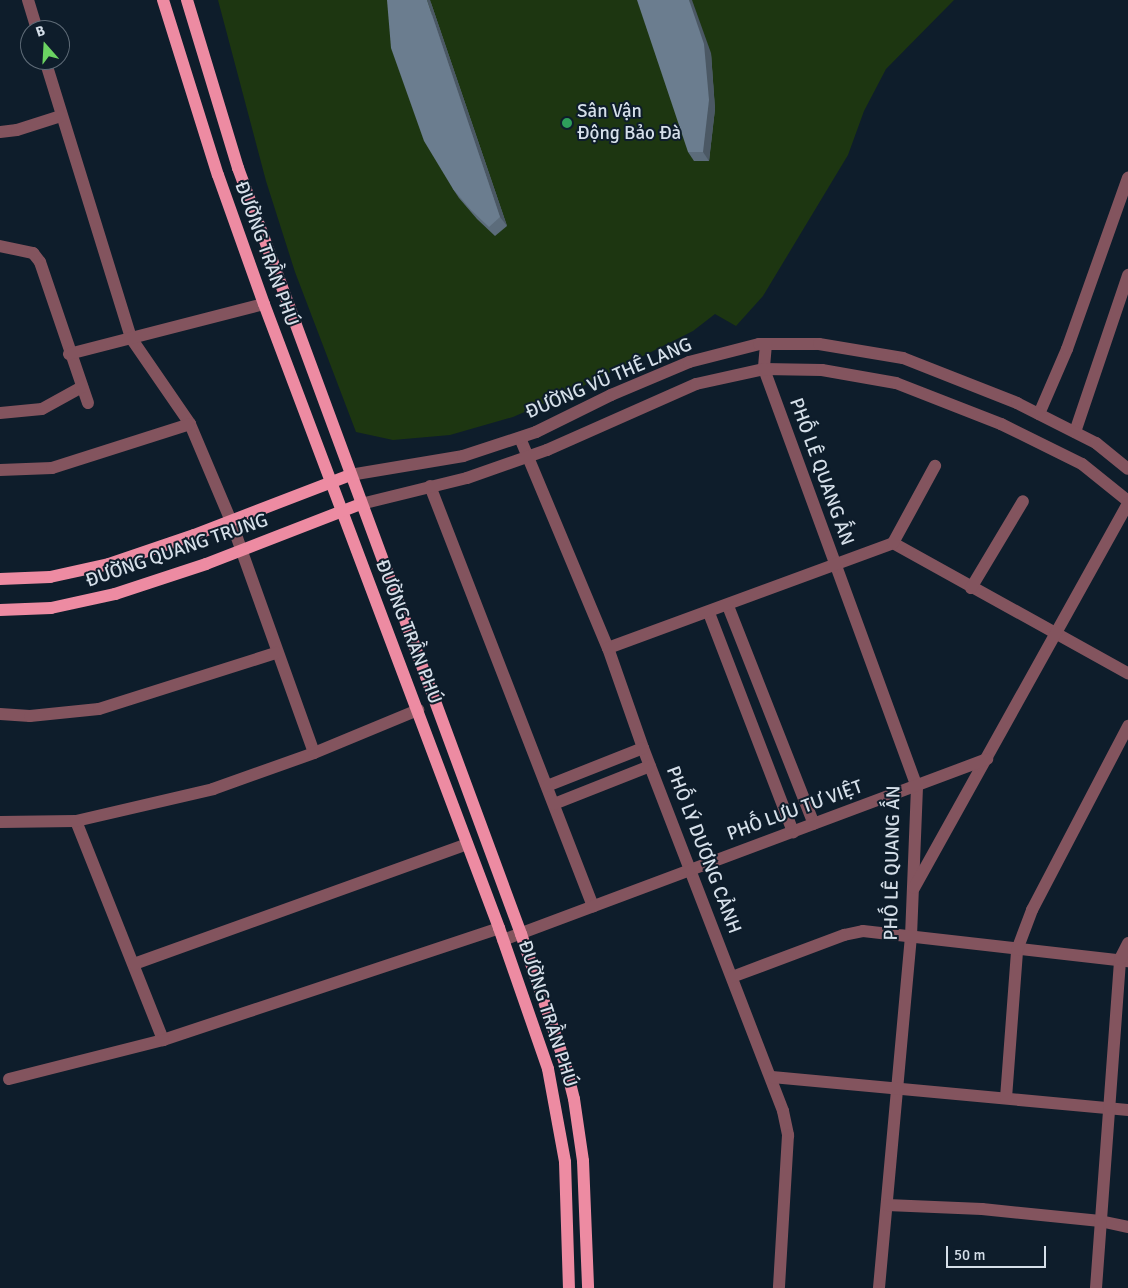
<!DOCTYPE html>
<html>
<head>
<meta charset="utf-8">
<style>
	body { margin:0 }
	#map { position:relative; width:1128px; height:1288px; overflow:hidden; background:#0e1d2b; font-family:Signika,sans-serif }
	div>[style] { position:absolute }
	.green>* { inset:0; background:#1d3611 }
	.minor>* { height:12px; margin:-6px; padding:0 6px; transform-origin:6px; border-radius:6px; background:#83545e }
	.major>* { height:12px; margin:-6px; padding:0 6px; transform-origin:6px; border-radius:6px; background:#ed8ba2 }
	.wall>* { inset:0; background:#5c6c7b }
	.shaded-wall>* { inset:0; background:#4b5864 }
	.building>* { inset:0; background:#6b7d8f }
	.dots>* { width:14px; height:14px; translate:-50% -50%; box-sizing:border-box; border:2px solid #0e1d2b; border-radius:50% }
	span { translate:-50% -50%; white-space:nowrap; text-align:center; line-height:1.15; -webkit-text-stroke:4px #0e1d2b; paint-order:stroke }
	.poi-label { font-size:19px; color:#d5dfe9 }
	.left { translate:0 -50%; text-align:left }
	.street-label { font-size:19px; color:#d5dfe9 }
	.north { position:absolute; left:20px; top:20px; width:50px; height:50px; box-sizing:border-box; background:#0e1d2b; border:1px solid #5e6b77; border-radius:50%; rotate:341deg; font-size:14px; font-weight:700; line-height:20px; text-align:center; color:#d5dfe9 }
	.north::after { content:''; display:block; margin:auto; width:18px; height:22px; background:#6bd362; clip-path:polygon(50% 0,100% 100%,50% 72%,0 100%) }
	.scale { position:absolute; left:946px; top:1246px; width:100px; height:22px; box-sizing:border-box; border:2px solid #d5dfe9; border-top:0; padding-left:6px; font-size:15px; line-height:18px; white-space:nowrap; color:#d5dfe9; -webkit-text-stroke:4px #0e1d2b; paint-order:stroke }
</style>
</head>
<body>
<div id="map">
	<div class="green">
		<i style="clip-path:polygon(218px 0,954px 0,886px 69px,864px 111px,848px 155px,763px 296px,736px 326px,715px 314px,693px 331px,575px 390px,513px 417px,450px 435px,393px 440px,356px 432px,295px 272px,266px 181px)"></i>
	</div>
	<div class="minor">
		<i style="left:28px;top:0;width:31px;rotate:73deg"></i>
		<i style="left:45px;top:60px;width:291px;rotate:72.8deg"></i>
		<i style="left:131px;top:338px;width:104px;rotate:55.5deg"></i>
		<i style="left:190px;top:424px;width:105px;rotate:67.1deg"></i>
		<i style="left:231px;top:521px;width:246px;rotate:70.3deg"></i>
		<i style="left:0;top:132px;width:17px;rotate:-7deg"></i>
		<i style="left:17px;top:130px;width:46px;rotate:-17.7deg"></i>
		<i style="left:0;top:246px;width:34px;rotate:12deg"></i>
		<i style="left:33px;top:253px;width:11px;rotate:52deg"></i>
		<i style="left:40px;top:262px;width:149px;rotate:71.2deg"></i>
		<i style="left:766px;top:344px;width:25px;rotate:95deg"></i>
		<i style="left:764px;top:369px;width:445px;rotate:69.9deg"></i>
		<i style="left:917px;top:787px;width:149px;rotate:92.3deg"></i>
		<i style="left:911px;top:936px;width:353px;rotate:95.2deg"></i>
		<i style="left:69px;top:354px;width:201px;rotate:-14.4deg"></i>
		<i style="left:0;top:413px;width:42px;rotate:-5.4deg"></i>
		<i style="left:42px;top:409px;width:46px;rotate:-28.8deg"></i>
		<i style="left:1039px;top:414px;width:71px;rotate:-66.7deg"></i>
		<i style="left:1067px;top:349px;width:182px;rotate:-70.4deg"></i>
		<i style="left:1075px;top:432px;width:166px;rotate:-71.3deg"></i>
		<i style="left:520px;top:438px;width:228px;rotate:67.3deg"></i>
		<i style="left:608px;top:648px;width:106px;rotate:70.7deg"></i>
		<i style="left:643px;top:748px;width:389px;rotate:68.9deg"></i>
		<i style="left:783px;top:1111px;width:25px;rotate:78deg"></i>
		<i style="left:788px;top:1135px;width:153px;rotate:93.4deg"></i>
		<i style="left:0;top:470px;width:52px;rotate:-2.2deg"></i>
		<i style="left:52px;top:468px;width:145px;rotate:-17.7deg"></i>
		<i style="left:350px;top:475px;width:115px;rotate:-9.5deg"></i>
		<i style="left:463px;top:456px;width:77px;rotate:-18.2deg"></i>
		<i style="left:536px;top:432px;width:84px;rotate:-26.3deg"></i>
		<i style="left:611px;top:395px;width:85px;rotate:-22.9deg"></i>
		<i style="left:689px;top:362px;width:72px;rotate:-14.4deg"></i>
		<i style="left:759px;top:344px;width:60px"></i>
		<i style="left:819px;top:344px;width:85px;rotate:9.5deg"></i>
		<i style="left:903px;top:358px;width:123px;rotate:21.5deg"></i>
		<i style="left:1017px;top:403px;width:89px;rotate:26.9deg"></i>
		<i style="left:1096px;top:443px;width:41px;rotate:39.1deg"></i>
		<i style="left:430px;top:486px;width:451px;rotate:68.8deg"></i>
		<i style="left:361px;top:504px;width:109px;rotate:-13.8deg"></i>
		<i style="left:467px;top:478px;width:85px;rotate:-19.3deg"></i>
		<i style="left:547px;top:450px;width:163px;rotate:-23.9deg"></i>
		<i style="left:696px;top:384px;width:70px;rotate:-12.4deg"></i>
		<i style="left:764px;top:369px;width:58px;rotate:1deg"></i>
		<i style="left:822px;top:370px;width:75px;rotate:10deg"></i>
		<i style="left:896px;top:383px;width:113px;rotate:21.3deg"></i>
		<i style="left:1001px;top:424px;width:90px;rotate:26.3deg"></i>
		<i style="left:1082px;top:464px;width:59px;rotate:38.8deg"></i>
		<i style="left:893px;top:543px;width:269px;rotate:29deg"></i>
		<i style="left:971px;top:588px;width:101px;rotate:-59.1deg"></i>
		<i style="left:728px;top:606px;width:234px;rotate:68.5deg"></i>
		<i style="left:709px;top:613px;width:235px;rotate:69deg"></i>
		<i style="left:608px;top:648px;width:304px;rotate:-20.2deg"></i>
		<i style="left:893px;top:543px;width:88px;rotate:-61.4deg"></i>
		<i style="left:0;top:714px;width:30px;rotate:4deg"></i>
		<i style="left:30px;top:716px;width:69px;rotate:-5.8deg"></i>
		<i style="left:99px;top:709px;width:186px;rotate:-17.6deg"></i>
		<i style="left:547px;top:786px;width:103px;rotate:-21.6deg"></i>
		<i style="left:554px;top:804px;width:103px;rotate:-21.6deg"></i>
		<i style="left:76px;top:821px;width:236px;rotate:68.3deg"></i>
		<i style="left:163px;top:1040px;width:354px;rotate:-18.4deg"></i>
		<i style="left:0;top:822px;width:76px;rotate:-0.8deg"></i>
		<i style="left:76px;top:821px;width:141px;rotate:-13.1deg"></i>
		<i style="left:213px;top:789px;width:107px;rotate:-19.6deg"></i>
		<i style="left:314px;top:753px;width:113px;rotate:-22.5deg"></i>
		<i style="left:914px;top:888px;width:440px;rotate:-60.9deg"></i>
		<i style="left:503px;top:940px;width:517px;rotate:-20.5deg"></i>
		<i style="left:134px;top:964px;width:354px;rotate:-19.8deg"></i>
		<i style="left:732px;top:977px;width:120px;rotate:-20.6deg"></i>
		<i style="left:844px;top:935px;width:19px;rotate:-12deg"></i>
		<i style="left:863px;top:931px;width:267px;rotate:6.5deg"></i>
		<i style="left:772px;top:1077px;width:358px;rotate:5.3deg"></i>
		<i style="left:9px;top:1079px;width:159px;rotate:-14.2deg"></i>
		<i style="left:1006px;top:1098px;width:148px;rotate:-85.7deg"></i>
		<i style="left:1017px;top:950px;width:43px;rotate:-69.4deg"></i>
		<i style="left:1032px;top:910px;width:208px;rotate:-62.4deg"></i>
		<i style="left:887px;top:1205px;width:95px;rotate:2.4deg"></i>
		<i style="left:982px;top:1209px;width:119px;rotate:5.8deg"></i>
		<i style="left:1100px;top:1221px;width:29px;rotate:12deg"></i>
		<i style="left:1096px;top:1288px;width:330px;rotate:-85.8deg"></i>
		<i style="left:1120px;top:959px;width:18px;rotate:-63deg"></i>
	</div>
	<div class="major">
		<i style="left:163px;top:0;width:183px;rotate:72.6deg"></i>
		<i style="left:218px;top:175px;width:137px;rotate:70.4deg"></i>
		<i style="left:264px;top:304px;width:667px;rotate:69.36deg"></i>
		<i style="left:499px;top:928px;width:149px;rotate:70.8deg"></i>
		<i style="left:548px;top:1069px;width:95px;rotate:79.6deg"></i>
		<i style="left:565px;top:1162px;width:126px;rotate:88.2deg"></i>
		<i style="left:187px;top:0;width:176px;rotate:73.1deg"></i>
		<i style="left:238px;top:168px;width:817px;rotate:69.72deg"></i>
		<i style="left:521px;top:934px;width:136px;rotate:71.2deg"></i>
		<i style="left:565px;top:1063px;width:37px;rotate:76deg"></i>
		<i style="left:574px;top:1099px;width:63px;rotate:81.7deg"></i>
		<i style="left:583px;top:1161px;width:127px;rotate:87.7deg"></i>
		<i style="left:0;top:579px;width:50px;rotate:-2.3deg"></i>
		<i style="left:50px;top:577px;width:60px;rotate:-12.4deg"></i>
		<i style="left:109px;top:564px;width:90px;rotate:-18.8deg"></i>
		<i style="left:194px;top:535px;width:167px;rotate:-21deg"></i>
		<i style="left:0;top:610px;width:51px;rotate:-2.2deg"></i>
		<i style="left:51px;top:608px;width:66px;rotate:-12.3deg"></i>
		<i style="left:115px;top:594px;width:96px;rotate:-18.2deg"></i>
		<i style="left:206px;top:564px;width:166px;rotate:-21.2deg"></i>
	</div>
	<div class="wall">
		<i style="clip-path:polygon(430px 0,507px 226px,495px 236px,477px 219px,459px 198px,453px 189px)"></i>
		<i style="clip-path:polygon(711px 53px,715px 109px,709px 161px,694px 161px,688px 152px)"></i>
	</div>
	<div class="shaded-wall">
		<i style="clip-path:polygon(427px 0,430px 0,507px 226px,500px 217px)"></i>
		<i style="clip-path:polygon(689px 0,692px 0,711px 53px,715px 109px,709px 161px,703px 152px)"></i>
	</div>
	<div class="building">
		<i style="clip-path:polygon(387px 0,427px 0,500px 217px,489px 227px,471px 210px,453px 189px,424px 141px,391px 48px)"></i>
		<i style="clip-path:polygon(637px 0,689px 0,704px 44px,709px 100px,703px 152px,688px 152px)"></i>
	</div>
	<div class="dots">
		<i style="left:567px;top:123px;background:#2e9e5b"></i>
	</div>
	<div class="poi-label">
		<span class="left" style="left:577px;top:123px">Sân Vận<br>Động Bảo Đà</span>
	</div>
	<div class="street-label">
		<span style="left:266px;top:254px;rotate:70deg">ĐƯỜNG TRẦN PHÚ</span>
		<span style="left:609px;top:379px;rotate:-23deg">ĐƯỜNG VŨ THÊ LANG</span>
		<span style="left:821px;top:472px;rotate:70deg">PHỐ LÊ QUANG ẤN</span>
		<span style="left:177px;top:551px;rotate:-19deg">ĐƯỜNG QUANG TRUNG</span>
		<span style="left:408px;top:632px;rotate:69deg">ĐƯỜNG TRẦN PHÚ</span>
		<span style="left:795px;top:811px;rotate:-20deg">PHỐ LƯU TƯ VIỆT</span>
		<span style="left:703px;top:850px;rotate:69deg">PHỐ LÝ DƯƠNG CẢNH</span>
		<span style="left:893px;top:863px;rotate:-89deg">PHỐ LÊ QUANG ẤN</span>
		<span style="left:547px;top:1014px;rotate:72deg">ĐƯỜNG TRẦN PHÚ</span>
	</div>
	<div class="north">B</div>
	<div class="scale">50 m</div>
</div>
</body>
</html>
